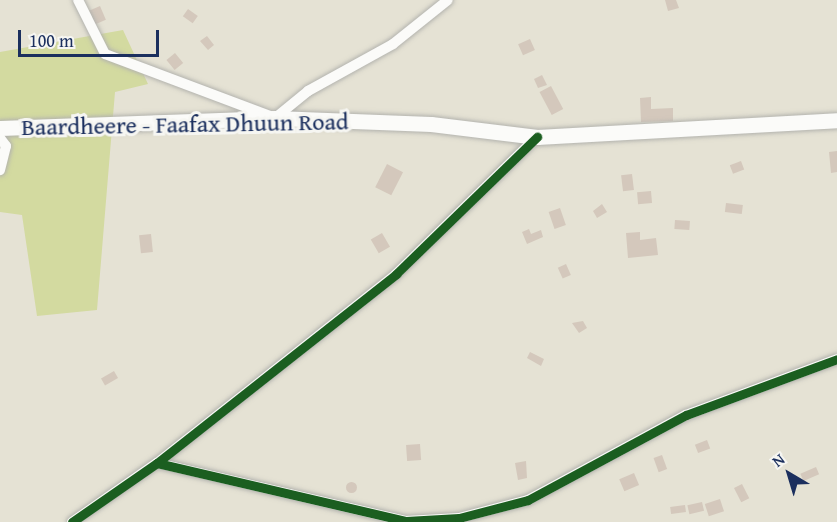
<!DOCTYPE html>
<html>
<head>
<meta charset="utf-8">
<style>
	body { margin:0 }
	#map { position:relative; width:837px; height:522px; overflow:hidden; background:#e5e2d4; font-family:"Gentium Book Plus",serif }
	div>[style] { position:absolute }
	.green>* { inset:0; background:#d3daa0 }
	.building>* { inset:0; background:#d4c8bc; transform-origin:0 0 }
	.round { border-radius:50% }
	.roads { filter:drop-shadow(0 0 2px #b3b3ae) drop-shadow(0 0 2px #b3b3ae) }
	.street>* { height:10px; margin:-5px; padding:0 5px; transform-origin:5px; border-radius:5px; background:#fbfbf9 }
	.secondary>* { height:15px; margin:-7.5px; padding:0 7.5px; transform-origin:7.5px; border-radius:7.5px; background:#fbfbf9 }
	.cycleway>* { height:9px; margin:-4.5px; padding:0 4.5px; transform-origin:4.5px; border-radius:4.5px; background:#1b5e20 }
	span { translate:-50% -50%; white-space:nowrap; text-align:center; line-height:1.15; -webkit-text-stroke:6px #f6f6f2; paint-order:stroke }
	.street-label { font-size:24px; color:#1b2f5e }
	.north { position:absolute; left:759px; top:444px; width:60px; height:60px; -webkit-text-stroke:4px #f6f6f2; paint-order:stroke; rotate:322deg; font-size:16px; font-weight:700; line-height:24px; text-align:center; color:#1b2f5e }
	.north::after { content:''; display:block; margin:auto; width:21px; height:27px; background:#1b2f5e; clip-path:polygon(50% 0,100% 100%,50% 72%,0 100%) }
	.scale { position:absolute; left:18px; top:30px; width:141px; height:27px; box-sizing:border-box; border:3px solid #1b2f5e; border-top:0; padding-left:8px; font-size:18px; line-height:21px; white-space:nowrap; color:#1b2f5e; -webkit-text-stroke:4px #f6f6f2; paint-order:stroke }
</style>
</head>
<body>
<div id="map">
	<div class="green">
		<i style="clip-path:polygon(123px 30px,148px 84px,115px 92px,97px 310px,37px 316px,22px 215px,0 212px,0 52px)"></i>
	</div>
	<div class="building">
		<i style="clip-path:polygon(665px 0,676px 0,679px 8px,668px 11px)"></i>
		<i style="left:100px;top:6px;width:15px;height:12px;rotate:67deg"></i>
		<i style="left:188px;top:9px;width:12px;height:9px;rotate:35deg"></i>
		<i style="clip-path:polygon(207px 36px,214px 45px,208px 50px,200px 41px)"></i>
		<i style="left:530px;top:39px;width:12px;height:13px;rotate:66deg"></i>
		<i style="left:175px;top:53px;width:13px;height:11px;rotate:51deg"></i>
		<i style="clip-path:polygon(542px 75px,547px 85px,538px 88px,534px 79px)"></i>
		<i style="left:551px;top:86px;width:26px;height:13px;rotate:62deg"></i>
		<i style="clip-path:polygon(651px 97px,651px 109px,673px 108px,673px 121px,641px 122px,640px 98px)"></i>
		<i style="clip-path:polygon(837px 151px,837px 172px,831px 173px,829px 152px)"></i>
		<i style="left:741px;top:161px;width:9px;height:12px;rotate:69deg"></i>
		<i style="left:387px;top:164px;width:18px;height:26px;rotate:27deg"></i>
		<i style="left:632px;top:174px;width:16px;height:11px;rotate:83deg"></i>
		<i style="left:651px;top:191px;width:12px;height:14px;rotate:85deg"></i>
		<i style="left:726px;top:203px;width:17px;height:9px;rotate:7deg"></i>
		<i style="clip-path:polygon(602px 204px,607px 212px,597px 218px,593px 211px)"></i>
		<i style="left:560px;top:208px;width:18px;height:12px;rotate:71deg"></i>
		<i style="left:675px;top:220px;width:15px;height:9px;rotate:4deg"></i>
		<i style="clip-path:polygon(529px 229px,531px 234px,541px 230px,543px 237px,527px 244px,522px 232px)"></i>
		<i style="clip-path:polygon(640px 232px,640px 240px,656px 238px,658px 255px,628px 258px,626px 233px)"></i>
		<i style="left:382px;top:233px;width:16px;height:13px;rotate:60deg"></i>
		<i style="left:151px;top:234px;width:18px;height:12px;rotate:84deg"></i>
		<i style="left:566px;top:264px;width:12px;height:9px;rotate:66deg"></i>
		<i style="clip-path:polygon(583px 321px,587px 328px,579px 333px,572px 323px)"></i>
		<i style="clip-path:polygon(530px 352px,544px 359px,541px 366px,527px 358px)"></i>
		<i style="left:114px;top:371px;width:8px;height:15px;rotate:60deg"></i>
		<i style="left:707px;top:440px;width:9px;height:13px;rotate:69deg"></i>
		<i style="left:420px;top:444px;width:16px;height:14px;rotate:86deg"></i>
		<i style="left:662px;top:455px;width:15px;height:9px;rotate:70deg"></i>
		<i style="clip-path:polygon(526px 461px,527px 478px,518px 480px,515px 463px)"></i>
		<i style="left:816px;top:467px;width:8px;height:17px;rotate:67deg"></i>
		<i style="left:634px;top:473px;width:13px;height:16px;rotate:67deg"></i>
		<i class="round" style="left:345.5px;top:481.5px;width:11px;height:11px"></i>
		<i style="left:742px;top:484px;width:16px;height:9px;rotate:63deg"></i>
		<i style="left:720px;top:499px;width:13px;height:16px;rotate:72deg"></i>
		<i style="left:702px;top:502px;width:9px;height:15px;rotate:77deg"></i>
		<i style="left:685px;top:505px;width:7px;height:15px;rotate:82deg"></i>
	</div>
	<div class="roads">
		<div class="street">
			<i style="left:78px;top:0;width:60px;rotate:63.4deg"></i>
			<i style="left:105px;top:54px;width:182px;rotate:20.6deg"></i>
			<i style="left:275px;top:118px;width:43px;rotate:-39.3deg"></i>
			<i style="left:308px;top:91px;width:97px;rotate:-28.9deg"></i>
			<i style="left:393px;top:44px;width:70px;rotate:-38.7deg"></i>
			<i style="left:0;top:138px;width:10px;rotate:53deg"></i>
			<i style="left:6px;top:146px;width:25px;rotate:104deg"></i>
			<i style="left:157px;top:463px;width:256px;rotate:13.1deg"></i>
			<i style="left:406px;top:521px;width:53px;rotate:-3.2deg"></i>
			<i style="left:459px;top:518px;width:71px;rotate:-14.6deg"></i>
			<i style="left:528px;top:500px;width:179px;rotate:-28.3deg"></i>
			<i style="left:686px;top:415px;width:161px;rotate:-20.3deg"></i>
			<i style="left:72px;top:522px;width:103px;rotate:-34.8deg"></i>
			<i style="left:157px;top:463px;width:305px;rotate:-38.3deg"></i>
			<i style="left:396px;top:274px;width:197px;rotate:-44.2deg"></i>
		</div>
		<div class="secondary">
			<i style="left:0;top:128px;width:275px;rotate:-2.1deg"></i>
			<i style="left:275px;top:118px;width:156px;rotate:2.2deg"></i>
			<i style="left:431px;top:124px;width:107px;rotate:7deg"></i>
			<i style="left:537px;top:137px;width:300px;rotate:-3.2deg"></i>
		</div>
	</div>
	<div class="cycleway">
		<i style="left:157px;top:463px;width:256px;rotate:13.1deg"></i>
		<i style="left:406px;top:521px;width:53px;rotate:-3.2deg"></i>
		<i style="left:459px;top:518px;width:71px;rotate:-14.6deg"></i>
		<i style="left:528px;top:500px;width:179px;rotate:-28.3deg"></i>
		<i style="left:686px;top:415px;width:161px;rotate:-20.3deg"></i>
		<i style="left:72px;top:522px;width:103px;rotate:-34.8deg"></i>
		<i style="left:157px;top:463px;width:305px;rotate:-38.3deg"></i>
		<i style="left:396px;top:274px;width:197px;rotate:-44.2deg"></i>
	</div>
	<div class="street-label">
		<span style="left:185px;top:124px;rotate:-1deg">Baardheere - Faafax Dhuun Road</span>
	</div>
	<div class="north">N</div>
	<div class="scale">100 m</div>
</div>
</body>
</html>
